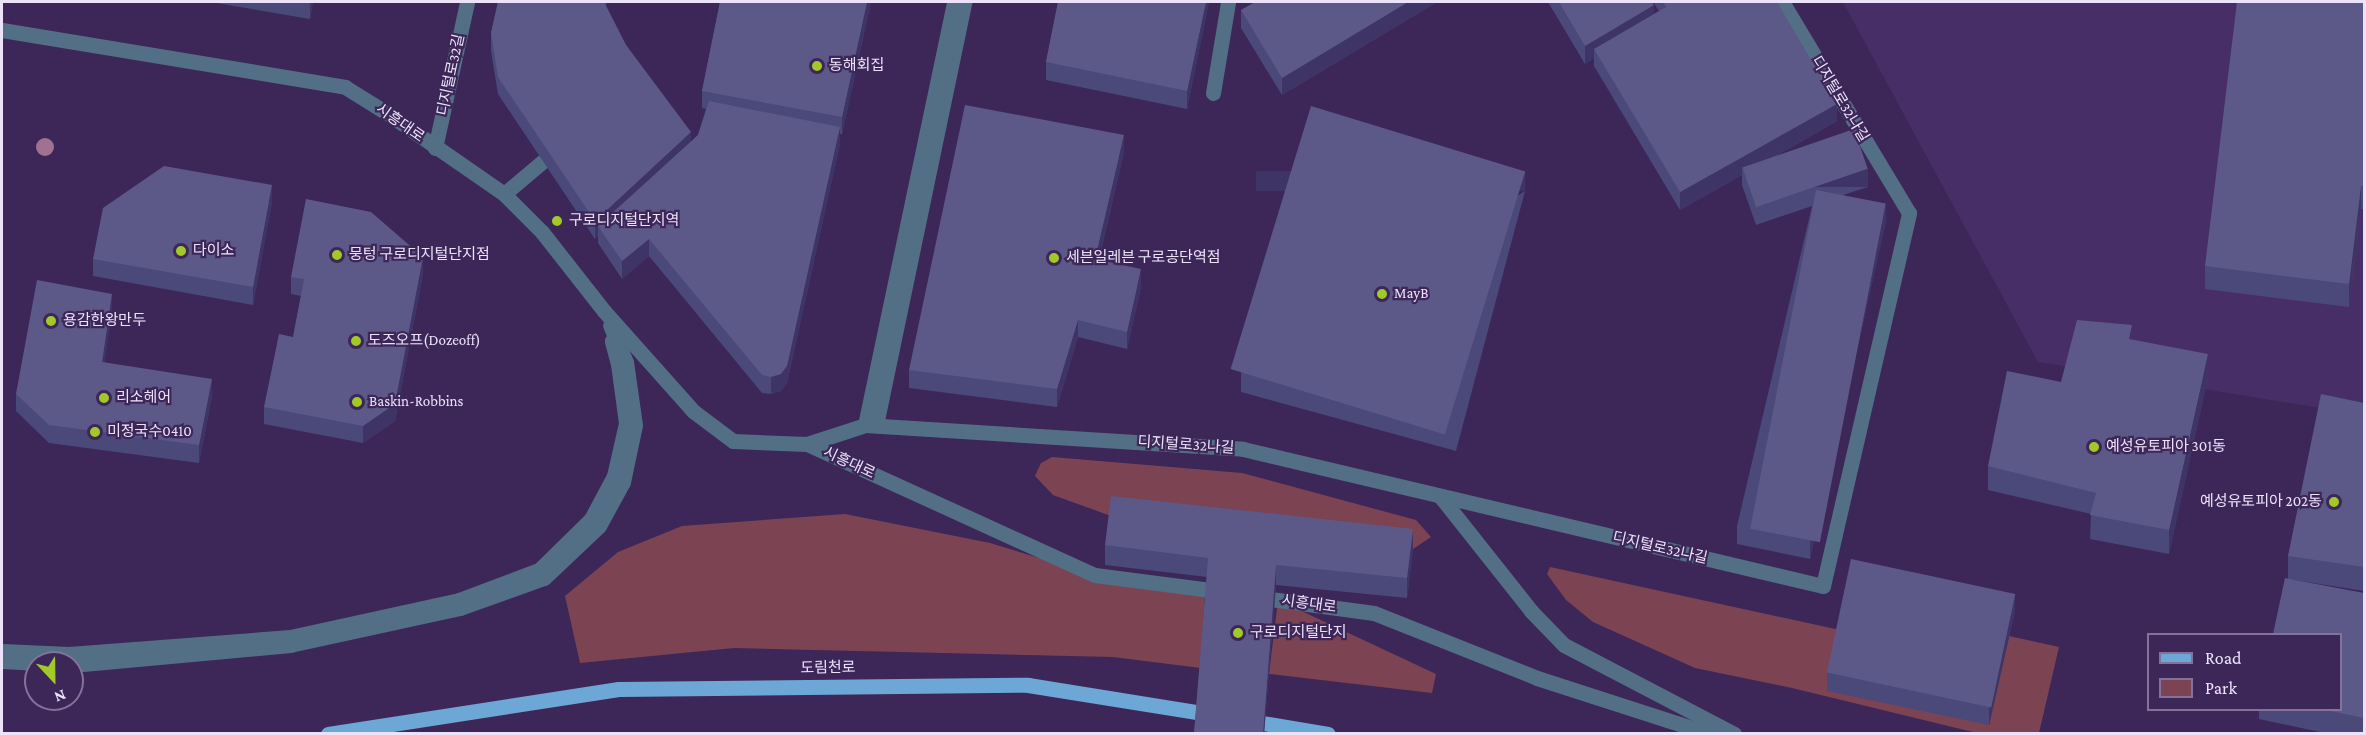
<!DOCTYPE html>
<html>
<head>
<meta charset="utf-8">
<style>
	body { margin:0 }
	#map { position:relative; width:2366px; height:735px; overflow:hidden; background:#3d2758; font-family:"Crimson Pro","Noto Sans KR",serif }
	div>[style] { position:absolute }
	.built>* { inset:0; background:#482e67 }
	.green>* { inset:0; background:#7c4353 }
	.lane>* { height:15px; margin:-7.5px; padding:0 7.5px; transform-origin:7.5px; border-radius:7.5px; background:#536f85 }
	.street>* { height:15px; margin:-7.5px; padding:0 7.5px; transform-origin:7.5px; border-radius:7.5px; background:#536f85 }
	.primary>* { height:15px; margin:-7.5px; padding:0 7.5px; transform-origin:7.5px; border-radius:7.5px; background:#6ca7d5 }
	.trees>* { width:18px; height:18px; margin:-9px; border-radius:50%; background:#a17191 }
	.wall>* { inset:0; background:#4a497a }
	.shaded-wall>* { inset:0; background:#3e3466; transform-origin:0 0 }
	.building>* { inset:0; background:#5c5988; transform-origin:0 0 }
	.dots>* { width:16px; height:16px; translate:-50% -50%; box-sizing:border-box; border:3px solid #3d2758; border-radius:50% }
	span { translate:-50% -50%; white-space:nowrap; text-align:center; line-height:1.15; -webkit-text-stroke:4.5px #3d2758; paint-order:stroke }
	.poi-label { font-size:15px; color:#ece3fb }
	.left { translate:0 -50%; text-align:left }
	.right { translate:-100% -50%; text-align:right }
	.street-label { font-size:15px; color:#ece3fb }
	.frame { position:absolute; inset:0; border:3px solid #ece3fb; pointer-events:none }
	.legend { position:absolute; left:2147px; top:633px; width:195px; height:78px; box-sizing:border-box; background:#3d2758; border:2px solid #837299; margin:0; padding:8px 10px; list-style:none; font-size:18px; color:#ece3fb }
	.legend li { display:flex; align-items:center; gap:12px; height:30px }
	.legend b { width:30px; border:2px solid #837299 }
	.north { position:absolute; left:24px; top:651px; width:60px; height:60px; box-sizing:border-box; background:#3d2758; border:2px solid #837299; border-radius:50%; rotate:158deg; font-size:16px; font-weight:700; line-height:24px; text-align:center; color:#ece3fb }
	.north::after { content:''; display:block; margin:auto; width:21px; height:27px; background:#a2c927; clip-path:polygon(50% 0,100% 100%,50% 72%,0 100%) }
</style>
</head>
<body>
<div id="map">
	<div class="built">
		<i style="clip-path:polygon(1843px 2px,2364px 2px,2364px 415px,2038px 362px)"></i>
	</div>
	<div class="green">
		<i style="clip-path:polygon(1052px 457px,1242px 473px,1416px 520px,1431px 537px,1413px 549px,1111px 516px,1053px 495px,1035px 476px,1041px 463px)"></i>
		<i style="clip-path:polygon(845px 514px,990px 543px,1095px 575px,1205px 590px,1201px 668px,1113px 657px,734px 648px,580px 663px,565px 596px,618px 552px,682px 526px)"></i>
		<i style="clip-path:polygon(1550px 567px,1840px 630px,1989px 725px,2009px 636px,2059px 647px,2039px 733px,1977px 733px,1792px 688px,1695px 668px,1593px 622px,1566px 600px,1547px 574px)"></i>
		<i style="clip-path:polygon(1278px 600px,1436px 674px,1432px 693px,1269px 674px)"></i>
	</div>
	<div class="lane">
		<i style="left:1213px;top:93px;width:92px;rotate:-80.6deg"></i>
		<i style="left:504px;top:194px;width:50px;rotate:-40.1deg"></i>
		<i style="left:876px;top:425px;width:432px;rotate:-78.2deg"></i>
		<i style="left:2px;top:651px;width:67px;rotate:2.6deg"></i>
		<i style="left:69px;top:654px;width:222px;rotate:-4.4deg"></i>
		<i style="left:290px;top:637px;width:173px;rotate:-12.3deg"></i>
		<i style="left:459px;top:600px;width:85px;rotate:-20.6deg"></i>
		<i style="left:539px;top:570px;width:73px;rotate:-44.4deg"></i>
		<i style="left:591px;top:519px;width:49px;rotate:-61.9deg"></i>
		<i style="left:614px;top:476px;width:54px;rotate:-77.2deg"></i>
		<i style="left:626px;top:423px;width:60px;rotate:-97.7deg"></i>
		<i style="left:618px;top:364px;width:24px;rotate:-105deg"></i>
	</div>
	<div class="street">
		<i style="left:2px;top:30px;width:348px;rotate:9.4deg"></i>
		<i style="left:345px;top:87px;width:57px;rotate:32deg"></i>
		<i style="left:393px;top:117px;width:135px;rotate:34.7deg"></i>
		<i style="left:504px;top:194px;width:54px;rotate:45deg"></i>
		<i style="left:542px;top:232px;width:100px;rotate:51.9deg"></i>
		<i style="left:604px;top:311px;width:134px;rotate:48.3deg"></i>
		<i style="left:693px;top:411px;width:50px;rotate:36.9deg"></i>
		<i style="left:733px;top:441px;width:74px;rotate:2.3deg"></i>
		<i style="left:807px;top:444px;width:61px;rotate:-18.1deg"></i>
		<i style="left:865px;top:425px;width:379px;rotate:3.6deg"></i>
		<i style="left:1243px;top:449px;width:596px;rotate:13.29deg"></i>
		<i style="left:1823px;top:586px;width:383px;rotate:-77deg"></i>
		<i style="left:1909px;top:213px;width:246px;rotate:-121deg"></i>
		<i style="left:435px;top:148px;width:149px;rotate:-77.6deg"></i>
		<i style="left:865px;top:425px;width:432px;rotate:-78.1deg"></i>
		<i style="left:807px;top:444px;width:316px;rotate:24.5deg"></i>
		<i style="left:1095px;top:575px;width:132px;rotate:7.4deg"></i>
		<i style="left:1440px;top:496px;width:147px;rotate:51.6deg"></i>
		<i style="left:1531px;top:611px;width:47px;rotate:45.9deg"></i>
		<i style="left:1564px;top:645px;width:192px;rotate:27.6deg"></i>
		<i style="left:1256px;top:597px;width:119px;rotate:7.7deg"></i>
		<i style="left:1374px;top:613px;width:175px;rotate:21.7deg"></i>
		<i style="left:1537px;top:678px;width:182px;rotate:17.9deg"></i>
		<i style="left:2px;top:661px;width:37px;rotate:3deg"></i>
		<i style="left:72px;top:665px;width:219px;rotate:-5.2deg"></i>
		<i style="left:290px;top:645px;width:174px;rotate:-12.3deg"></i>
		<i style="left:460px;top:608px;width:89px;rotate:-19.7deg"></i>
		<i style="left:544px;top:578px;width:76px;rotate:-43.4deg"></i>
		<i style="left:599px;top:526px;width:50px;rotate:-61.4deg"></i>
		<i style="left:623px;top:482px;width:58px;rotate:-78.1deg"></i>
		<i style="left:635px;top:425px;width:64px;rotate:-98.1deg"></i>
		<i style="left:626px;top:362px;width:40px;rotate:-113.4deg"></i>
	</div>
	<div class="primary">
		<i style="left:1245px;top:720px;width:84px;rotate:9.6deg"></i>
		<i style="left:328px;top:734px;width:294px;rotate:-8.8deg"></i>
		<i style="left:619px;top:689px;width:409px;rotate:-0.6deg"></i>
		<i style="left:1028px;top:685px;width:190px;rotate:9.1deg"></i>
	</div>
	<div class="trees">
		<i style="left:45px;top:147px"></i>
	</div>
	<div class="wall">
		<i style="clip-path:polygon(211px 2px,313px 2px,310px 19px)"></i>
		<i style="clip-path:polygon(498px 2px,607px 2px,606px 6px,626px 45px,691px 142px,698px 135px,706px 109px,702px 108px,702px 91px,720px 2px,871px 2px,842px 134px,840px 134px,840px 144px,787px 383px,781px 391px,771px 394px,762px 393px,649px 256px,622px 279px,598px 243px,598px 235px,595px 239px,498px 94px,491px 51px,491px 33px)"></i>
		<i style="clip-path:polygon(1058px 2px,1209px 2px,1187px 109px,1046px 80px,1046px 62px)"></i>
		<i style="clip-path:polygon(1437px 2px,1282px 95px,1241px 28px,1241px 10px)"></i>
		<i style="clip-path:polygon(1548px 2px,1652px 2px,1654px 14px,1659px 11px,1653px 2px,1777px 2px,1837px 121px,1776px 156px,1868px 187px,1843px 195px,1886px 221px,1810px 559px,1737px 544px,1737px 526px,1812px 206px,1756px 225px,1742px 185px,1742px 175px,1680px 210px,1594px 66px,1594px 58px,1585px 64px)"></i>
		<i style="clip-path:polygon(2364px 2px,2364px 209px,2361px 209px,2349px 307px,2205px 289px,2205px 266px)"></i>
		<i style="clip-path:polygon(1124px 152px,1099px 260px,1141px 287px,1127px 349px,1078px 337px,1057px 407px,909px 388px,909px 370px)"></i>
		<i style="clip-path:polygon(1525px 191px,1456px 451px,1241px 392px,1241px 372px)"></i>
		<i style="clip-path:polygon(272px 202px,253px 305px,93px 276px,93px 259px)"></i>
		<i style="clip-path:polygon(423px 274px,395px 421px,363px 443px,264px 424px,264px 407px,293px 337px,301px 296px,291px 294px,291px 277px)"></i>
		<i style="clip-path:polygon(112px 311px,104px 362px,212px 396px,199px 463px,49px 443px,16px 411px,16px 394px)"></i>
		<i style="clip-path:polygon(2132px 340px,2208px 377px,2169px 554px,2090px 539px,2091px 514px,1988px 490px,1988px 466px,2061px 382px)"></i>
		<i style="clip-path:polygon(2364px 403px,2364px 591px,2288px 579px,2288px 556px)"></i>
		<i style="clip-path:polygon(1105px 545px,1413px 549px,1407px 598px,1276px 585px,1264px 734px,1194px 734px,1207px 577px,1105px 565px)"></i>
		<i style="clip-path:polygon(2364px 593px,2364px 734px,2330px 734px,2259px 719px,2259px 710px,2340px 710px)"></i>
		<i style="clip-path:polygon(2015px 611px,1989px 725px,1827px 691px,1827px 673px)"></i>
	</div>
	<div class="shaded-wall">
		<i style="clip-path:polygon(310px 2px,313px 2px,310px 19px)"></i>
		<i style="clip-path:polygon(867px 2px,871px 2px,842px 134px,842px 117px)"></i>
		<i style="clip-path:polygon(1206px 2px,1209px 2px,1187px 109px,1187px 91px)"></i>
		<i style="clip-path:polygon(1408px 2px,1437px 2px,1282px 95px,1282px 78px)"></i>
		<i style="clip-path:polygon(1654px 5px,1654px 22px,1594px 49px,1594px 58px,1585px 64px,1585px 46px)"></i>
		<i style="clip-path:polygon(1837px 104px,1837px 121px,1745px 173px,1742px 167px,1742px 175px,1680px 210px,1680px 192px)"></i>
		<i style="clip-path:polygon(840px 127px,840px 144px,787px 383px,781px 391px,771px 394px,771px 377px)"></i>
		<i style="clip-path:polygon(691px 132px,691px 149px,598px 226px,598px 235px,595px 239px,595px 221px)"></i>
		<i style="clip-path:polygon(1124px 135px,1124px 152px,1095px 277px,1095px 259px)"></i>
		<i style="left:1868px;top:169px;width:18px;height:118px;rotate:90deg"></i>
		<i style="left:1525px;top:171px;width:20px;height:269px;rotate:90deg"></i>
		<i style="clip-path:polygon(272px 185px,272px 202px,253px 305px,253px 287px)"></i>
		<i style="clip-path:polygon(2361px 186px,2361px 209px,2349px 307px,2349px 284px)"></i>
		<i style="clip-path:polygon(1886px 203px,1886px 221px,1810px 559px,1810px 542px)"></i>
		<i style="clip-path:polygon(649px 239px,649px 256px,622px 279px,622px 261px)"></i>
		<i style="clip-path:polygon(423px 257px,423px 274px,395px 421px,363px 443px,363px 426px)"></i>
		<i style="clip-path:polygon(1141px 269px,1141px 287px,1127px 349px,1127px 332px)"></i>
		<i style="clip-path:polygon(112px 294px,112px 311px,102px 379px,102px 362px)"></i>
		<i style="clip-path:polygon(1078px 320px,1078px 337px,1057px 407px,1057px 389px)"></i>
		<i style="clip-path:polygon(2132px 325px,2132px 348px,2129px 339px)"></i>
		<i style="clip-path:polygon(2208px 354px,2208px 377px,2169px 554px,2169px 530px)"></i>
		<i style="clip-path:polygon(212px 379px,212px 396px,199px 463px,199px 445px)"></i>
		<i style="clip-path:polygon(1413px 529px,1413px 549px,1407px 598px,1407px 578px)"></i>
		<i style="clip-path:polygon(1276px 565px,1276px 585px,1264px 734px,1263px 734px)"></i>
		<i style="clip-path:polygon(2015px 594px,2015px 611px,1989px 725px,1989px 708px)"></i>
	</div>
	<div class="building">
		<i style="clip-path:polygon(498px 2px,604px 2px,626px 45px,691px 132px,595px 221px,498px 77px,491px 33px)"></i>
		<i style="clip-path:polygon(720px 2px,867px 2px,842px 117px,702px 91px)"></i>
		<i style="clip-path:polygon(1058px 2px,1206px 2px,1187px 91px,1046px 62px)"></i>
		<i style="clip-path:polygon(1255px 2px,1408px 2px,1282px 78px,1241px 10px)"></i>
		<i style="clip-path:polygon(1559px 2px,1652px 2px,1654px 5px,1585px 46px)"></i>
		<i style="clip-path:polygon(1663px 2px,1777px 2px,1837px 104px,1680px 192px,1594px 49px,1666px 7px)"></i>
		<i style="clip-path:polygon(2237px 2px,2364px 2px,2364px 186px,2361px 186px,2349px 284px,2205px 266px)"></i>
		<i style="clip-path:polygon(709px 101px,840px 127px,787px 366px,781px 374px,771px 377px,762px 375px,649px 239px,622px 261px,598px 226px,698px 135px)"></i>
		<i style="clip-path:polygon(965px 105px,1124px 135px,1095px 259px,1141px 269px,1127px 332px,1078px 320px,1057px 389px,909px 370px)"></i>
		<i style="left:1311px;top:106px;width:224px;height:275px;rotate:17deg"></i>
		<i style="left:1854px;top:129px;width:42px;height:118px;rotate:71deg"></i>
		<i style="clip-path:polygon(164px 166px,272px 185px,253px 287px,93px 259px,103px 208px)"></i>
		<i style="left:1816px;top:190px;width:71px;height:345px;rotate:11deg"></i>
		<i style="clip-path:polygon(306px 199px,371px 212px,423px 257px,395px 404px,363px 426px,264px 407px,279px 334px,293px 337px,304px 279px,291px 277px)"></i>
		<i style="clip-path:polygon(37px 280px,112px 294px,102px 362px,212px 379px,199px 445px,49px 425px,16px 394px)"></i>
		<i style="clip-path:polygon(2077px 320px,2132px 325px,2129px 339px,2208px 354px,2169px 530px,2090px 515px,2096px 493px,1988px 466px,2007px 371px,2061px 382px)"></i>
		<i style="clip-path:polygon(2321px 394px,2364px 403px,2364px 567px,2288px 556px)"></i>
		<i style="clip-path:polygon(1111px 496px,1413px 529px,1407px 578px,1276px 565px,1263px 734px,1194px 734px,1208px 558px,1105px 545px)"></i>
		<i style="left:1851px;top:559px;width:168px;height:116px;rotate:12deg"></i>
		<i style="clip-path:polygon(2285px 578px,2364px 593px,2364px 718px,2326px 710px,2340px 710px,2340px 634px,2273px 634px)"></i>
	</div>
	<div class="dots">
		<i style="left:817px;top:66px;background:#a2c927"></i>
		<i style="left:557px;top:221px;background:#a2c927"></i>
		<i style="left:181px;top:251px;background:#a2c927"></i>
		<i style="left:337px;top:255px;background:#a2c927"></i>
		<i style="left:1054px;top:258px;background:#a2c927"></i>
		<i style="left:1382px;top:294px;background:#a2c927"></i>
		<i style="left:51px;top:321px;background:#a2c927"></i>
		<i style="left:356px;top:341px;background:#a2c927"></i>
		<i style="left:104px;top:398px;background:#a2c927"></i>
		<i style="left:357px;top:402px;background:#a2c927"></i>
		<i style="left:95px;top:432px;background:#a2c927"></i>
		<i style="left:2094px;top:447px;background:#a2c927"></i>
		<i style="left:2334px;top:502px;background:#a2c927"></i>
		<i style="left:1238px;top:633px;background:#a2c927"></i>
	</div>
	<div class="poi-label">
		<span class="left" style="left:829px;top:66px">동해회집</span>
		<span class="left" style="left:569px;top:221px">구로디지털단지역</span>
		<span class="left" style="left:193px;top:251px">다이소</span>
		<span class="left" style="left:349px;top:255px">뭉텅 구로디지털단지점</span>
		<span class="left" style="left:1066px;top:258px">세븐일레븐 구로공단역점</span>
		<span class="left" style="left:1394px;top:294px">MayB</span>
		<span class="left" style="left:63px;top:321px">용감한왕만두</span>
		<span class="left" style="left:368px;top:341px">도즈오프(Dozeoff)</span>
		<span class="left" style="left:116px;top:398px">리소헤어</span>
		<span class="left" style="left:369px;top:402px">Baskin-Robbins</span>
		<span class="left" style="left:107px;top:432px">미정국수0410</span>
		<span class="left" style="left:2106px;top:447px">예성유토피아 301동</span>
		<span class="right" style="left:2322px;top:502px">예성유토피아 202동</span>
		<span class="left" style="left:1250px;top:633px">구로디지털단지</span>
	</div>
	<div class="street-label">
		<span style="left:451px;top:75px;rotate:-78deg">디지털로32길</span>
		<span style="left:1840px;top:99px;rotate:59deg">디지털로32나길</span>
		<span style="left:400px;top:123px;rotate:35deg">시흥대로</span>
		<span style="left:1186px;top:445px;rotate:4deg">디지털로32나길</span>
		<span style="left:849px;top:463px;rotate:25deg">시흥대로</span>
		<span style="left:1660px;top:548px;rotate:13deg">디지털로32나길</span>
		<span style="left:1309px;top:604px;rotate:8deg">시흥대로</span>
		<span style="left:828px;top:668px;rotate:-1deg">도림천로</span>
	</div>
	<div class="frame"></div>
	<ul class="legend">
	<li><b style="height:8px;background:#6ca7d5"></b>Road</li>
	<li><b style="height:16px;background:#7c4353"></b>Park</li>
	</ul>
	<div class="north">N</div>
</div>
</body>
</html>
